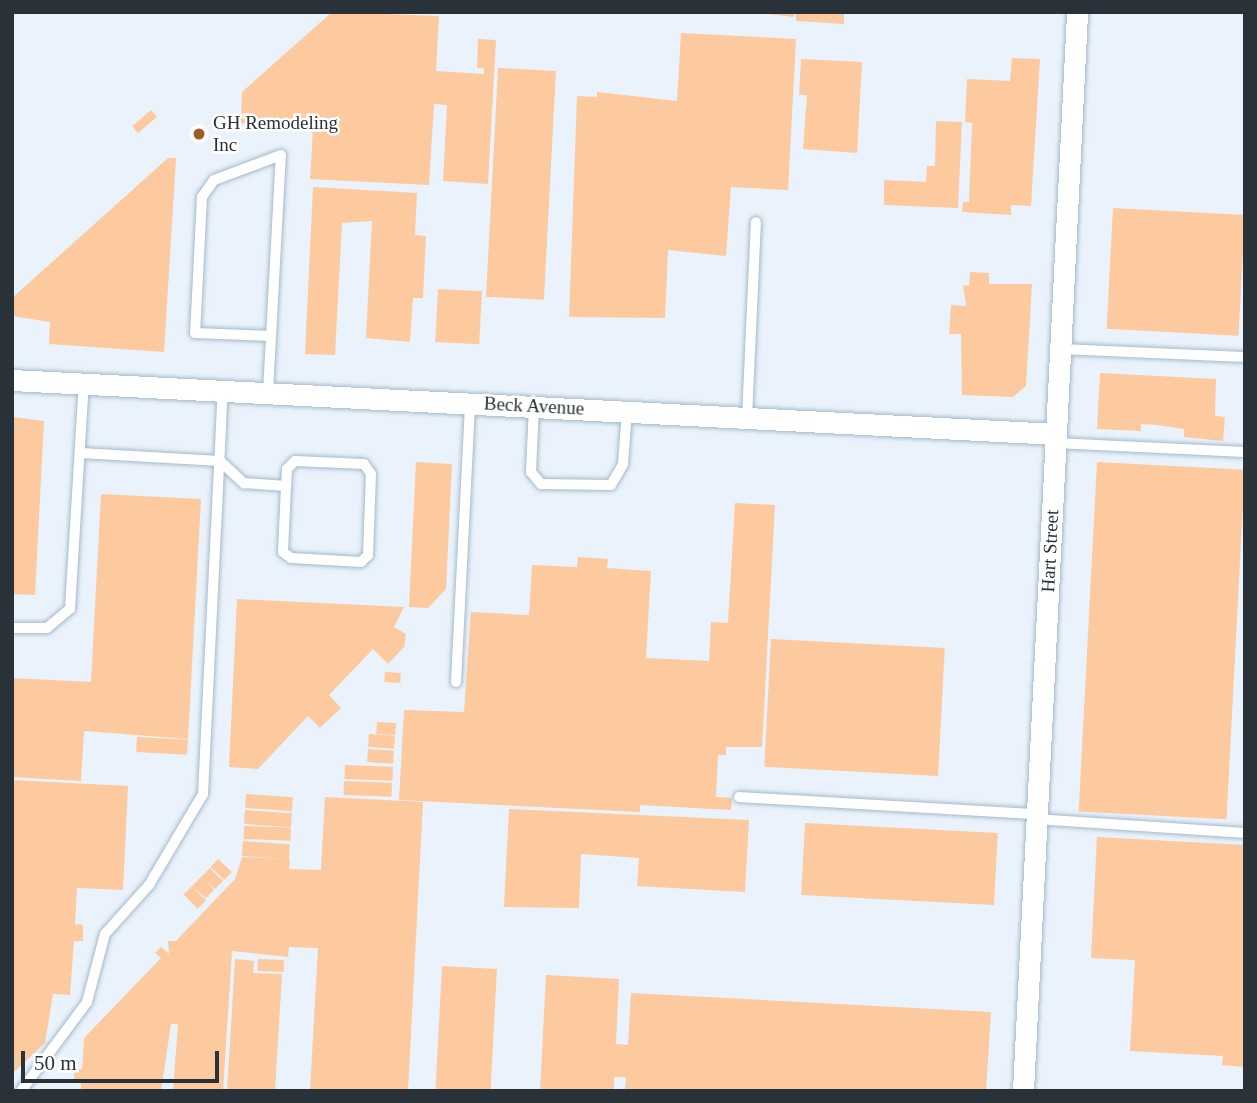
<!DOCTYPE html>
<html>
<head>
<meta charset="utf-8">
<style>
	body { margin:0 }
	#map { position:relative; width:1257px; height:1103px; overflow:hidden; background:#eaf3fb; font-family:Georgia,serif }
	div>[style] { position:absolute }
	.building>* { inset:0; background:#fdc99e; transform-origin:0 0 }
	.roads { filter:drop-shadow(0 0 2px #a4b9cc) drop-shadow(0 0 2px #a4b9cc) }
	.lane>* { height:10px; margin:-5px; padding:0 5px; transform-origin:5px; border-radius:5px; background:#fff }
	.street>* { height:21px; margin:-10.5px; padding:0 10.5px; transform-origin:10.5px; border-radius:10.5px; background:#fff }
	.dots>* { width:19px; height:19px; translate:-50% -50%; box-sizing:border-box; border:4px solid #fff; border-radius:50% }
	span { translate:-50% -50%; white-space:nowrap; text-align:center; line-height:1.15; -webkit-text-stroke:5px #fff; paint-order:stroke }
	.poi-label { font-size:19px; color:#293139 }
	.left { translate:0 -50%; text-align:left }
	.street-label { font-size:19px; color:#293139 }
	.frame { position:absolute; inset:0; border:14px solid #293139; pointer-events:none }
	.scale { position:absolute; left:21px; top:1051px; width:198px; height:32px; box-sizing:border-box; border:4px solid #293139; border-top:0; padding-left:9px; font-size:21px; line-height:24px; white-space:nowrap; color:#293139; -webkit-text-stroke:5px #fff; paint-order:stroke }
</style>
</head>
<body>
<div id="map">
	<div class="building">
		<i style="clip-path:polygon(332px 12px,439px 16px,436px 71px,484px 74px,484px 68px,477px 68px,478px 39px,496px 40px,488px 184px,443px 181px,447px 105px,434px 104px,429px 185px,310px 179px,313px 130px,241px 123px,242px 92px)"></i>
		<i style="clip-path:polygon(751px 12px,794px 12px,794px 17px)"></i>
		<i style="clip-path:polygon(796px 12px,844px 12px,844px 24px,796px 21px)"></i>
		<i style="clip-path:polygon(681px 33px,796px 39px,788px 190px,731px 187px,726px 256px,668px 250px,665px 318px,569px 317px,577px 96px,597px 97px,597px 92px,677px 101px)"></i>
		<i style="clip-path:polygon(1012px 58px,1040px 59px,1031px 206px,1011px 205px,1011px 215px,962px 212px,963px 202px,969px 202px,972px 123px,965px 122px,967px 79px,1010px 81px)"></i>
		<i style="clip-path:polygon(801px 59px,862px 62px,857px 153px,803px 149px,807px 95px,799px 95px)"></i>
		<i style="left:498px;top:68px;width:58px;height:229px;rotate:3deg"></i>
		<i style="left:151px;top:110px;width:9px;height:25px;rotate:49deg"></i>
		<i style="clip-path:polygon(936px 121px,962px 122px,958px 208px,884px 205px,884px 180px,926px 182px,927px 166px,935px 166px)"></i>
		<i style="clip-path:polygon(168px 158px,176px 158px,164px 352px,49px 344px,50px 322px,12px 316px,12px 298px)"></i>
		<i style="clip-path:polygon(313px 187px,417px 193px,415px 235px,426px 236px,423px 298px,413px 298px,410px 342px,366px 338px,372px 221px,342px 223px,335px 355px,305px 354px)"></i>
		<i style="left:1113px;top:208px;width:132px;height:121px;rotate:3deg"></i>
		<i style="clip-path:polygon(970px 272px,989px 273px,989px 284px,1032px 284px,1026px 386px,1013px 397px,962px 395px,961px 334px,949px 334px,951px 305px,966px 306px,963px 285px,969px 286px)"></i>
		<i style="left:438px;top:289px;width:44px;height:53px;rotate:3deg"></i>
		<i style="clip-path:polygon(1100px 373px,1216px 379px,1215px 416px,1225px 417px,1223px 441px,1184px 437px,1184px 429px,1156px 425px,1141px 424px,1141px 431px,1097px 429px)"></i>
		<i style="clip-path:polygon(12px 417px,44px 421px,35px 595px,12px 594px)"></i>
		<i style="clip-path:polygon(416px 462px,452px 464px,446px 589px,428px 608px,409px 607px)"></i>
		<i style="left:1097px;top:462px;width:148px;height:350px;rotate:3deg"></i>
		<i style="clip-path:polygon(101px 494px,201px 499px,188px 739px,84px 731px,81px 781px,12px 777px,12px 678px,91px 682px)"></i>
		<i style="clip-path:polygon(735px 503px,775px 505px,762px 747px,726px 747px,726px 755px,718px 755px,716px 797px,732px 798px,731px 810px,640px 805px,640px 812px,399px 800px,404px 710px,464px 712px,471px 612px,529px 615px,532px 565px,577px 567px,578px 557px,608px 559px,607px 568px,651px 571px,646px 658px,709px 661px,711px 622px,728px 623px)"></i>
		<i style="clip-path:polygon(237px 599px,404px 607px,394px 627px,406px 634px,404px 647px,388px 664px,373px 649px,329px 695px,341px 708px,320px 728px,308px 716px,258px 769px,229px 767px)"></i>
		<i style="left:771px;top:639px;width:174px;height:128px;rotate:3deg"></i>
		<i style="left:385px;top:672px;width:16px;height:10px;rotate:4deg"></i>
		<i style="left:377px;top:722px;width:19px;height:12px;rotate:3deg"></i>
		<i style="left:369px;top:734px;width:26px;height:13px;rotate:4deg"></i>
		<i style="left:137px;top:737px;width:51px;height:15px;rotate:3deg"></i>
		<i style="left:368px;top:749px;width:26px;height:13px;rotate:4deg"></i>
		<i style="left:345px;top:765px;width:48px;height:14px;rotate:2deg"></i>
		<i style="clip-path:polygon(12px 780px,128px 786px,123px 890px,77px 888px,75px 924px,83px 925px,83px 941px,74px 941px,70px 995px,53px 994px,45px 1043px,14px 1072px)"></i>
		<i style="left:344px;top:781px;width:48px;height:14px;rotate:2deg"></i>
		<i style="left:246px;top:794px;width:47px;height:14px;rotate:4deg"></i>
		<i style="clip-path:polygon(325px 797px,423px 802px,408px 1091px,310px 1091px,318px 948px,289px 947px,288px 957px,232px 951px,223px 1091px,173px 1091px,178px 1024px,171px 1024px,161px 1091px,81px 1091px,81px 1079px,74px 1079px,75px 1069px,82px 1069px,84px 1038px,161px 958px,155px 953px,161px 947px,169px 954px,168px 941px,176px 941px,235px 879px,242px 857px,290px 859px,289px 869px,321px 870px)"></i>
		<i style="clip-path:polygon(509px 809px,749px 820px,745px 892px,637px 886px,639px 858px,581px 854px,579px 908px,504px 907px)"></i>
		<i style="left:245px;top:810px;width:47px;height:14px;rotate:4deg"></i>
		<i style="left:805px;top:823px;width:193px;height:72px;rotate:3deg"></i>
		<i style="left:244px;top:826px;width:47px;height:13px;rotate:2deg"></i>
		<i style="clip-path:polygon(1097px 837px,1245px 845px,1245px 1067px,1222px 1065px,1223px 1056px,1130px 1051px,1135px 960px,1091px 958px)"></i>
		<i style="left:243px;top:841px;width:47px;height:15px;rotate:4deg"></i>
		<i style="left:218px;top:859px;width:19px;height:11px;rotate:43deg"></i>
		<i style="clip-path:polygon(210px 868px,223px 881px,215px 889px,206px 881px,214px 890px,206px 898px,192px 886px)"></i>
		<i style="left:192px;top:886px;width:20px;height:12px;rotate:45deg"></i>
		<i style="clip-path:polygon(235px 959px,254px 961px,253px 973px,282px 974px,275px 1091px,227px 1091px)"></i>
		<i style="left:258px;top:959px;width:26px;height:12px;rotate:2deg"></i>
		<i style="left:442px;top:966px;width:55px;height:123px;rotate:3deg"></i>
		<i style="clip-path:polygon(546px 975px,619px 979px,616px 1044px,628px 1045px,631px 993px,991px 1012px,986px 1091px,625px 1091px,626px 1077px,614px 1077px,614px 1091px,540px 1091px)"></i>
	</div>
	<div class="roads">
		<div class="lane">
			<i style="left:1060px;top:349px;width:185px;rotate:2.5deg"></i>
			<i style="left:268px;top:392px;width:237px;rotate:-86.9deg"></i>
			<i style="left:281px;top:155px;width:72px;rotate:159.5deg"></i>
			<i style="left:214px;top:180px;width:21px;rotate:125deg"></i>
			<i style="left:202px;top:197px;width:136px;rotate:92.9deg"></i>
			<i style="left:195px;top:333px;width:76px;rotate:2.3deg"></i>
			<i style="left:534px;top:406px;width:66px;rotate:92.6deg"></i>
			<i style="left:531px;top:472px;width:16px;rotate:50deg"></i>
			<i style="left:541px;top:484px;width:70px;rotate:0.8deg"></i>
			<i style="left:611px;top:485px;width:24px;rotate:-60deg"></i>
			<i style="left:623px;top:464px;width:53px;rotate:-85.7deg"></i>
			<i style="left:747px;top:418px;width:196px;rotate:-87.4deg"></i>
			<i style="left:1055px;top:443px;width:190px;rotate:2.7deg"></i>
			<i style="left:80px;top:453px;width:140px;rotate:3.3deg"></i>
			<i style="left:220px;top:461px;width:33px;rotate:43deg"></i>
			<i style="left:244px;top:483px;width:42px;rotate:4.1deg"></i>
			<i style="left:286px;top:486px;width:66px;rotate:92.6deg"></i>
			<i style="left:283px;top:552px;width:10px;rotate:37deg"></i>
			<i style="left:291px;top:558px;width:70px;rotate:3.3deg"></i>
			<i style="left:361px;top:562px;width:10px;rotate:-45deg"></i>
			<i style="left:368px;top:555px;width:81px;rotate:-87.9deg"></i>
			<i style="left:371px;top:474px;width:12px;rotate:-125deg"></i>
			<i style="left:364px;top:464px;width:69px;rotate:-177.5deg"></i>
			<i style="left:295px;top:461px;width:11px;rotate:135deg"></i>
			<i style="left:287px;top:469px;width:17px;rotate:93deg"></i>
			<i style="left:12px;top:628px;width:35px"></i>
			<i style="left:47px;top:628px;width:30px;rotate:-40deg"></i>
			<i style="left:70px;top:609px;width:226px;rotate:-86.5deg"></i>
			<i style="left:456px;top:682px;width:279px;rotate:-87.1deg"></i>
			<i style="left:739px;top:797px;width:298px;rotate:3.3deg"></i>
			<i style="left:1036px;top:819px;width:209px;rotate:3.8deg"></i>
			<i style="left:21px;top:1091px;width:111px;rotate:-53.4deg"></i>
			<i style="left:87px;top:1002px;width:70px;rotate:-75.2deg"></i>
			<i style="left:105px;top:934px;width:66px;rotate:-48.1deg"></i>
			<i style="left:149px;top:885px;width:106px;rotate:-59.3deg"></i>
			<i style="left:203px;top:794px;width:404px;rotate:-87.2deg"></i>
		</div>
		<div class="street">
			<i style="left:12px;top:380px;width:1045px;rotate:2.96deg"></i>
			<i style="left:1023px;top:1091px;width:1080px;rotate:-87.13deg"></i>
		</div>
	</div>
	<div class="dots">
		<i style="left:199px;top:134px;background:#9d5f24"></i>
	</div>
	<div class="poi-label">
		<span class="left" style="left:213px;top:134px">GH Remodeling<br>Inc</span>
	</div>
	<div class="street-label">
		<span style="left:534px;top:406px;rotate:3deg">Beck Avenue</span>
		<span style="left:1050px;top:551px;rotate:-87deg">Hart Street</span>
	</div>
	<div class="frame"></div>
	<div class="scale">50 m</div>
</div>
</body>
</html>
